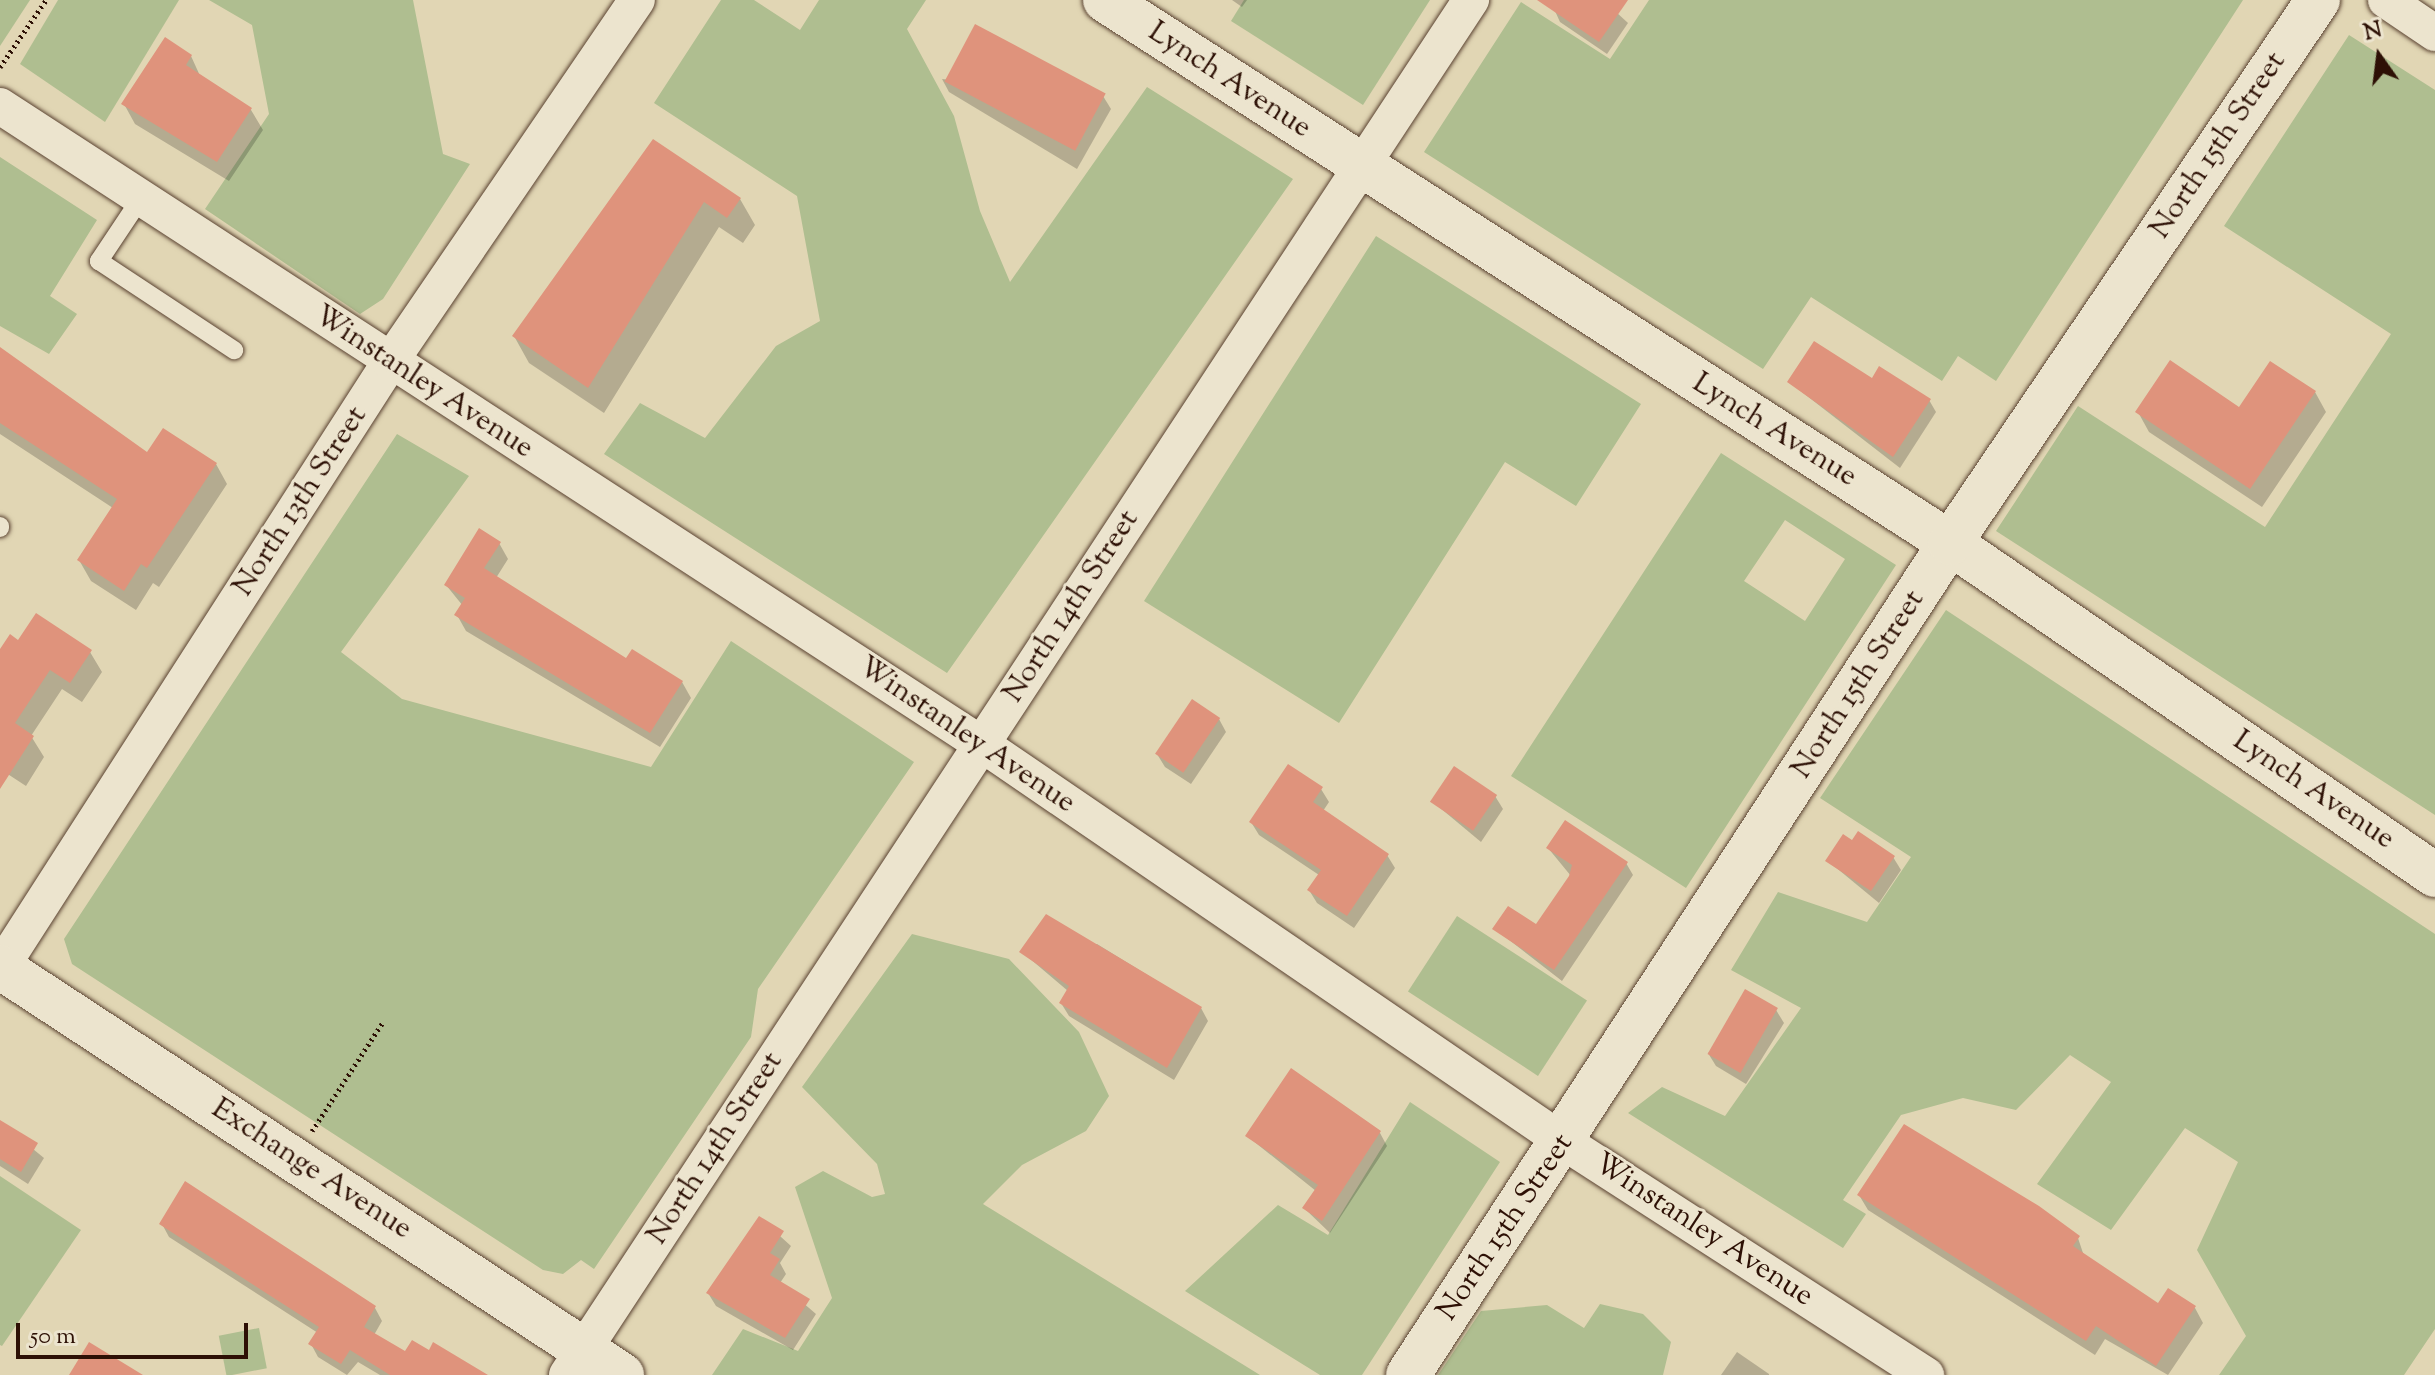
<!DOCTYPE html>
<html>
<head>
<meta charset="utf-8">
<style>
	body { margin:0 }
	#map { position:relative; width:2435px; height:1375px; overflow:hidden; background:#e1d6b4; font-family:"Sorts Mill Goudy",serif }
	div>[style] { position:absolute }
	.green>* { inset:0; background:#afbe90; transform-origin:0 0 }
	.shadow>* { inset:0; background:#0003 }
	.building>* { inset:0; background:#df937c; transform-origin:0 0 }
	.path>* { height:5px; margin-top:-2.5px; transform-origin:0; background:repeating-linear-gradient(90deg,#2d1005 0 2px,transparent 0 6px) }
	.roads { filter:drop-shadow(0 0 2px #5a4231) drop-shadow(0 0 2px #5a4231) }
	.lane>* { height:18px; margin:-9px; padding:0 9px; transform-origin:9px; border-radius:9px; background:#ece4ce }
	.street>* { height:36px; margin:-18px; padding:0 18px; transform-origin:18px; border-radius:18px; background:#ece4ce }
	.secondary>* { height:44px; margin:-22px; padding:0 22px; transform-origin:22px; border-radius:22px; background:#ece4ce }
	span { translate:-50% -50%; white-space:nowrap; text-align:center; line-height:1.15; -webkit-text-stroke:6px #ece4ce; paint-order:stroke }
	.street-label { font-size:30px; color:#2d1005 }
	.north { position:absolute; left:2339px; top:16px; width:80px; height:80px; -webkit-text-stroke:6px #ece4ce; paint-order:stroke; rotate:346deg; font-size:22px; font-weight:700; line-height:32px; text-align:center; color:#2d1005 }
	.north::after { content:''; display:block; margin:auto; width:28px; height:36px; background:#2d1005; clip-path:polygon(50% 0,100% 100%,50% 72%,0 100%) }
	.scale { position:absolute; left:16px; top:1323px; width:232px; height:36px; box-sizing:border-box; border:4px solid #2d1005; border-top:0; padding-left:10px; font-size:24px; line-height:28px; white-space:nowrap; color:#2d1005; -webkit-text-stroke:6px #ece4ce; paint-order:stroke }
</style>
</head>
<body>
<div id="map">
	<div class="green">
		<i style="clip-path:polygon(0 0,30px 0,0 46px)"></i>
		<i style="clip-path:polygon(58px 0,179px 0,105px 122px,20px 64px)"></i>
		<i style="clip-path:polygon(209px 0,413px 0,443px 154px,470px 164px,383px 299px,360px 314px,205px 209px,269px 114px,252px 25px)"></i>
		<i style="clip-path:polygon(721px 0,754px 0,800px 30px,819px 0,926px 0,907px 29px,954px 116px,980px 211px,1010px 282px,1147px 87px,1293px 179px,947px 673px,604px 454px,640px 403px,705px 438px,776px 346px,820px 321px,797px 196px,654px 103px)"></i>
		<i style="clip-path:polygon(1244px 0,1430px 0,1363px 105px,1231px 21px)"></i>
		<i style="clip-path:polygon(1649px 0,2243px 0,1996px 381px,1958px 356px,1942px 381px,1811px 297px,1763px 369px,1424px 152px,1521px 2px,1610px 59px)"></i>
		<i style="clip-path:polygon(2349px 35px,2435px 90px,2435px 815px,1996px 531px,2078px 406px,2265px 527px,2391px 334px,2224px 226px)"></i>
		<i style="clip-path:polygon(0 157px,97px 220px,50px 296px,77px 314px,49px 354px,0 326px)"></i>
		<i style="clip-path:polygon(1376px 236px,1641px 404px,1576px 506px,1505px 462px,1339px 723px,1144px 601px)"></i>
		<i style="clip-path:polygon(397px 434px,469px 476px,341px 652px,402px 699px,651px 767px,731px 641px,914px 762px,758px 989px,751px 1037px,594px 1269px,581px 1260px,563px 1274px,543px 1270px,72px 964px,64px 939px)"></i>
		<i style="clip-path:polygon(evenodd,1721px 453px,1896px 565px,1686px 888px,1511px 776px,1721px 453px,1785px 520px,1845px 559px,1805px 621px,1744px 581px,1785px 520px)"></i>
		<i style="clip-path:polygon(1946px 610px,2435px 934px,2435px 1329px,2404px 1375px,2219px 1375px,2246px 1336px,2197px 1250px,2238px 1162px,2185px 1128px,2111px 1230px,2037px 1184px,2111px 1082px,2070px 1055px,2016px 1110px,1963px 1098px,1901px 1115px,1843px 1200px,1866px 1214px,1843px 1248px,1628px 1113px,1662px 1087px,1725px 1116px,1801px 1008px,1731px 970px,1778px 892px,1867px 922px,1911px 857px,1820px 798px)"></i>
		<i style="left:1457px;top:916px;width:155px;height:90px;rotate:33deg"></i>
		<i style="clip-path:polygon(912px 934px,1009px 959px,1079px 1032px,1109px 1096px,1086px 1131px,1022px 1165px,983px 1204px,1260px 1375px,712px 1375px,743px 1329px,798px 1351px,832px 1298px,795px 1187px,823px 1171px,872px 1197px,885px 1194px,877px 1164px,802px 1087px)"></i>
		<i style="clip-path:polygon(1410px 1102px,1500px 1162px,1362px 1375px,1320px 1375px,1185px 1291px,1278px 1205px,1328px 1235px)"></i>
		<i style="clip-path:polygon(0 1176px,81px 1230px,2px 1346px,0 1345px)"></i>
		<i style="clip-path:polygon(1600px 1304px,1643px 1314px,1671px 1342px,1663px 1375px,1438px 1375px,1481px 1311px,1547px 1305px,1584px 1328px)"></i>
		<i style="left:259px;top:1328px;width:41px;height:41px;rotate:79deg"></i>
	</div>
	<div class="shadow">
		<i style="clip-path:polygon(1232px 0,1247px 0,1242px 7px)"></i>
		<i style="clip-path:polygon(1550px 0,1603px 0,1628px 23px,1607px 54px,1560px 22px)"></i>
		<i style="clip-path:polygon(191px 56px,201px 78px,251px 110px,263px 130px,229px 181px,135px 124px,124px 104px)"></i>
		<i style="clip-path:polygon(942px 79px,1103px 96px,1111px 109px,1077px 169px,949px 92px)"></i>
		<i style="clip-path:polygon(654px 141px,740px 199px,755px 225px,743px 243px,719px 227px,604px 413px,529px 363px,514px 336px)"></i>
		<i style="clip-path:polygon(0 350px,148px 455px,216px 464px,227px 484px,159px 587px,153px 583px,136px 610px,91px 581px,79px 560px,113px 508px,0 434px)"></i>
		<i style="clip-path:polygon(1872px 381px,1929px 400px,1936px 412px,1900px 468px,1789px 382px)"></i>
		<i style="clip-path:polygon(2315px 392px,2326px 412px,2262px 507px,2149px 432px,2138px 412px,2240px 410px)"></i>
		<i style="clip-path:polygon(499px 543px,508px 559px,496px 578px,627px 661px,682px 682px,691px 698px,660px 747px,466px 631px,457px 615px,463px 606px,446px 585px)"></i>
		<i style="clip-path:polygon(18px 643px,90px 652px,102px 672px,82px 702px,62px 689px,31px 736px,44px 757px,26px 786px,0 769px,0 653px)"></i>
		<i style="clip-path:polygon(1219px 719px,1226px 732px,1191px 784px,1165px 767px,1157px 754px)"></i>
		<i style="clip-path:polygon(1321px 789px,1329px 802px,1323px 811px,1387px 855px,1395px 868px,1354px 928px,1317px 903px,1309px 890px,1319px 875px,1259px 835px,1251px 822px)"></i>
		<i style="clip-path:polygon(1495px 796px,1503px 809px,1481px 842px,1433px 802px)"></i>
		<i style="clip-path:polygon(1852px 842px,1893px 857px,1901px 870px,1879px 903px,1828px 861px)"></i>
		<i style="clip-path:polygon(1548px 848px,1626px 863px,1633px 875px,1562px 981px,1495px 929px,1536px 927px,1571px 876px)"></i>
		<i style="clip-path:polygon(1097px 944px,1201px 1008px,1208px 1021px,1174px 1080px,1069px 1016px,1061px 1003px,1068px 991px,1022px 952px)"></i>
		<i style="clip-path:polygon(1776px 1010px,1784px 1023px,1746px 1084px,1716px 1066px,1708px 1053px)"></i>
		<i style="clip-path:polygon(0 1122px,44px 1158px,28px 1184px,0 1166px)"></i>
		<i style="clip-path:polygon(1380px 1133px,1387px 1146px,1330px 1233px,1305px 1209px,1316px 1191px,1247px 1136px)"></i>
		<i style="clip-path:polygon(1859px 1195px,2078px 1238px,2084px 1256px,2159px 1306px,2195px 1308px,2203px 1323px,2168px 1375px,2105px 1339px,2095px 1355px,1868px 1210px)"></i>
		<i style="clip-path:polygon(760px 1218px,791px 1246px,780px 1263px,786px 1274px,780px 1283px,816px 1314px,793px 1350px,716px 1306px,708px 1293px)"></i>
		<i style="clip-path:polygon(162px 1224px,375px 1308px,382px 1321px,374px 1335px,406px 1354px,477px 1375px,380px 1375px,358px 1362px,347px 1375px,318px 1357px,311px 1344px,318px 1333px,169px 1237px)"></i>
		<i style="clip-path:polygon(1737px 1352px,1769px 1374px,1769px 1375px,1721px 1375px)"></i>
	</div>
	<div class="building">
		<i style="clip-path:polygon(1537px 0,1628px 0,1599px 42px)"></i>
		<i style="left:975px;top:24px;width:148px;height:65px;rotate:28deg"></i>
		<i style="clip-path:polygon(165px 37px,192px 55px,186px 65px,252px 108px,217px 162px,121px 104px)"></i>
		<i style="clip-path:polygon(653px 139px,741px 198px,727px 218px,704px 202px,588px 388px,512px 336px)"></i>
		<i style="clip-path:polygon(1814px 341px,1872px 378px,1879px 366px,1931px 399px,1893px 457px,1787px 382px)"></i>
		<i style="clip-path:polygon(0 347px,147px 452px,163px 428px,217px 463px,147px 568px,141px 564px,124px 591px,77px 560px,117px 499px,0 423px)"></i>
		<i style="clip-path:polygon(2170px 360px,2239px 407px,2270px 361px,2316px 391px,2250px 489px,2135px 412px)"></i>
		<i style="clip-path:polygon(479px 528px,501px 542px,484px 568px,626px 658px,632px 649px,683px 681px,650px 733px,454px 615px,465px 598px,444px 585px)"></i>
		<i style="clip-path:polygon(36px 613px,92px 650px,70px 683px,50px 670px,15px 723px,34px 736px,0 789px,0 649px,10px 634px,18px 640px)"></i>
		<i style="left:1192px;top:699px;width:34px;height:66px;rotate:34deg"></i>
		<i style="clip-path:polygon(1288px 764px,1323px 787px,1313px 802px,1389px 854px,1347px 916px,1307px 890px,1321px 870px,1249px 822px)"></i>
		<i style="left:1454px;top:766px;width:52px;height:43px;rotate:34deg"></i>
		<i style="clip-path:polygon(1565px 820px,1628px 862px,1554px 970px,1492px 929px,1508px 906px,1536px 924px,1569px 876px,1572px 865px,1546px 848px)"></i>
		<i style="clip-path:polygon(1858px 831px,1895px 856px,1871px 891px,1825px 861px,1843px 834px,1852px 840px)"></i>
		<i style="clip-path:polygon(1046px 914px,1202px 1007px,1167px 1068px,1059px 1003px,1069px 986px,1019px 952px)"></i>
		<i style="left:1745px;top:989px;width:38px;height:75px;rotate:30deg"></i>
		<i style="clip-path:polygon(1291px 1068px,1381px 1131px,1322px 1221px,1302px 1208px,1318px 1185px,1245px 1136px)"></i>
		<i style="clip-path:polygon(0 1120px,38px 1143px,21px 1172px,0 1159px)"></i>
		<i style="clip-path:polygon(1904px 1124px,2039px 1206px,2080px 1236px,2073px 1246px,2158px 1303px,2168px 1288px,2196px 1306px,2156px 1366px,2096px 1326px,2086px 1341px,1857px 1195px)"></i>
		<i style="clip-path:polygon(185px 1181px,376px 1306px,364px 1327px,405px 1351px,412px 1340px,429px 1350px,433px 1342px,488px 1375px,390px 1375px,350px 1350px,341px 1364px,308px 1344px,319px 1327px,159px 1224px)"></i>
		<i style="clip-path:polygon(759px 1216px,784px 1231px,770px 1253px,780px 1259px,770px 1275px,810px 1299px,785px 1338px,706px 1293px)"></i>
		<i style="clip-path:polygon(89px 1342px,143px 1375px,69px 1375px)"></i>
	</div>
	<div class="path">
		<i style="left:0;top:67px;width:81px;rotate:-55.5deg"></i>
		<i style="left:312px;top:1131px;width:130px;rotate:-56.9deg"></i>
	</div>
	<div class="roads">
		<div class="lane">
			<i style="left:141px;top:198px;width:76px;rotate:123.7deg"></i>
			<i style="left:99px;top:261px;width:162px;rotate:33.4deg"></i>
			<i style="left:0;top:526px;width:2px;rotate:90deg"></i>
		</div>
		<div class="street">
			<i style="left:2386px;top:0;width:59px;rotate:34deg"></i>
			<i style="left:0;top:106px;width:1172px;rotate:33.03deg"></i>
			<i style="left:983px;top:745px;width:704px;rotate:34.34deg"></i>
			<i style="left:1564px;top:1142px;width:431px;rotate:32.8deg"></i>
			<i style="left:0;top:969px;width:721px;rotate:-57.28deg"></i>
			<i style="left:390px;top:362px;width:438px;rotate:-55.7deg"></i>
			<i style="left:567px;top:1375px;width:1646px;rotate:-56.68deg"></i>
		</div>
		<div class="secondary">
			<i style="left:1105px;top:0;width:1004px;rotate:32.72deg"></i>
			<i style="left:1950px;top:543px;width:588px;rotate:34.39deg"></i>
			<i style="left:0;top:967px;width:744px;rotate:33.26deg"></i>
			<i style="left:1408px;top:1375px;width:993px;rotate:-56.92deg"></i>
			<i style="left:1950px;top:543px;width:656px;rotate:-55.87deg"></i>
		</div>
	</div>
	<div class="street-label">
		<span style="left:1229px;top:81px;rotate:33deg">Lynch Avenue</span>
		<span style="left:2219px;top:146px;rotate:-56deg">North 15th Street</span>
		<span style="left:423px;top:383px;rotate:33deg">Winstanley Avenue</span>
		<span style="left:1774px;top:431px;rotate:32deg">Lynch Avenue</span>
		<span style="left:301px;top:502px;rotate:-57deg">North 13th Street</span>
		<span style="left:1072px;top:607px;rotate:-57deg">North 14th Street</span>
		<span style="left:1859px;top:685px;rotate:-57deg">North 15th Street</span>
		<span style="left:966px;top:736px;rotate:34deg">Winstanley Avenue</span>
		<span style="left:2313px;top:791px;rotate:34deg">Lynch Avenue</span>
		<span style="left:716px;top:1149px;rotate:-57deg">North 14th Street</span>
		<span style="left:311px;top:1170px;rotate:33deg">Exchange Avenue</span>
		<span style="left:1506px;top:1228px;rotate:-56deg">North 15th Street</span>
		<span style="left:1703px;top:1231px;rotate:33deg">Winstanley Avenue</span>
	</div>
	<div class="north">N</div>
	<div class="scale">50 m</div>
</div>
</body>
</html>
